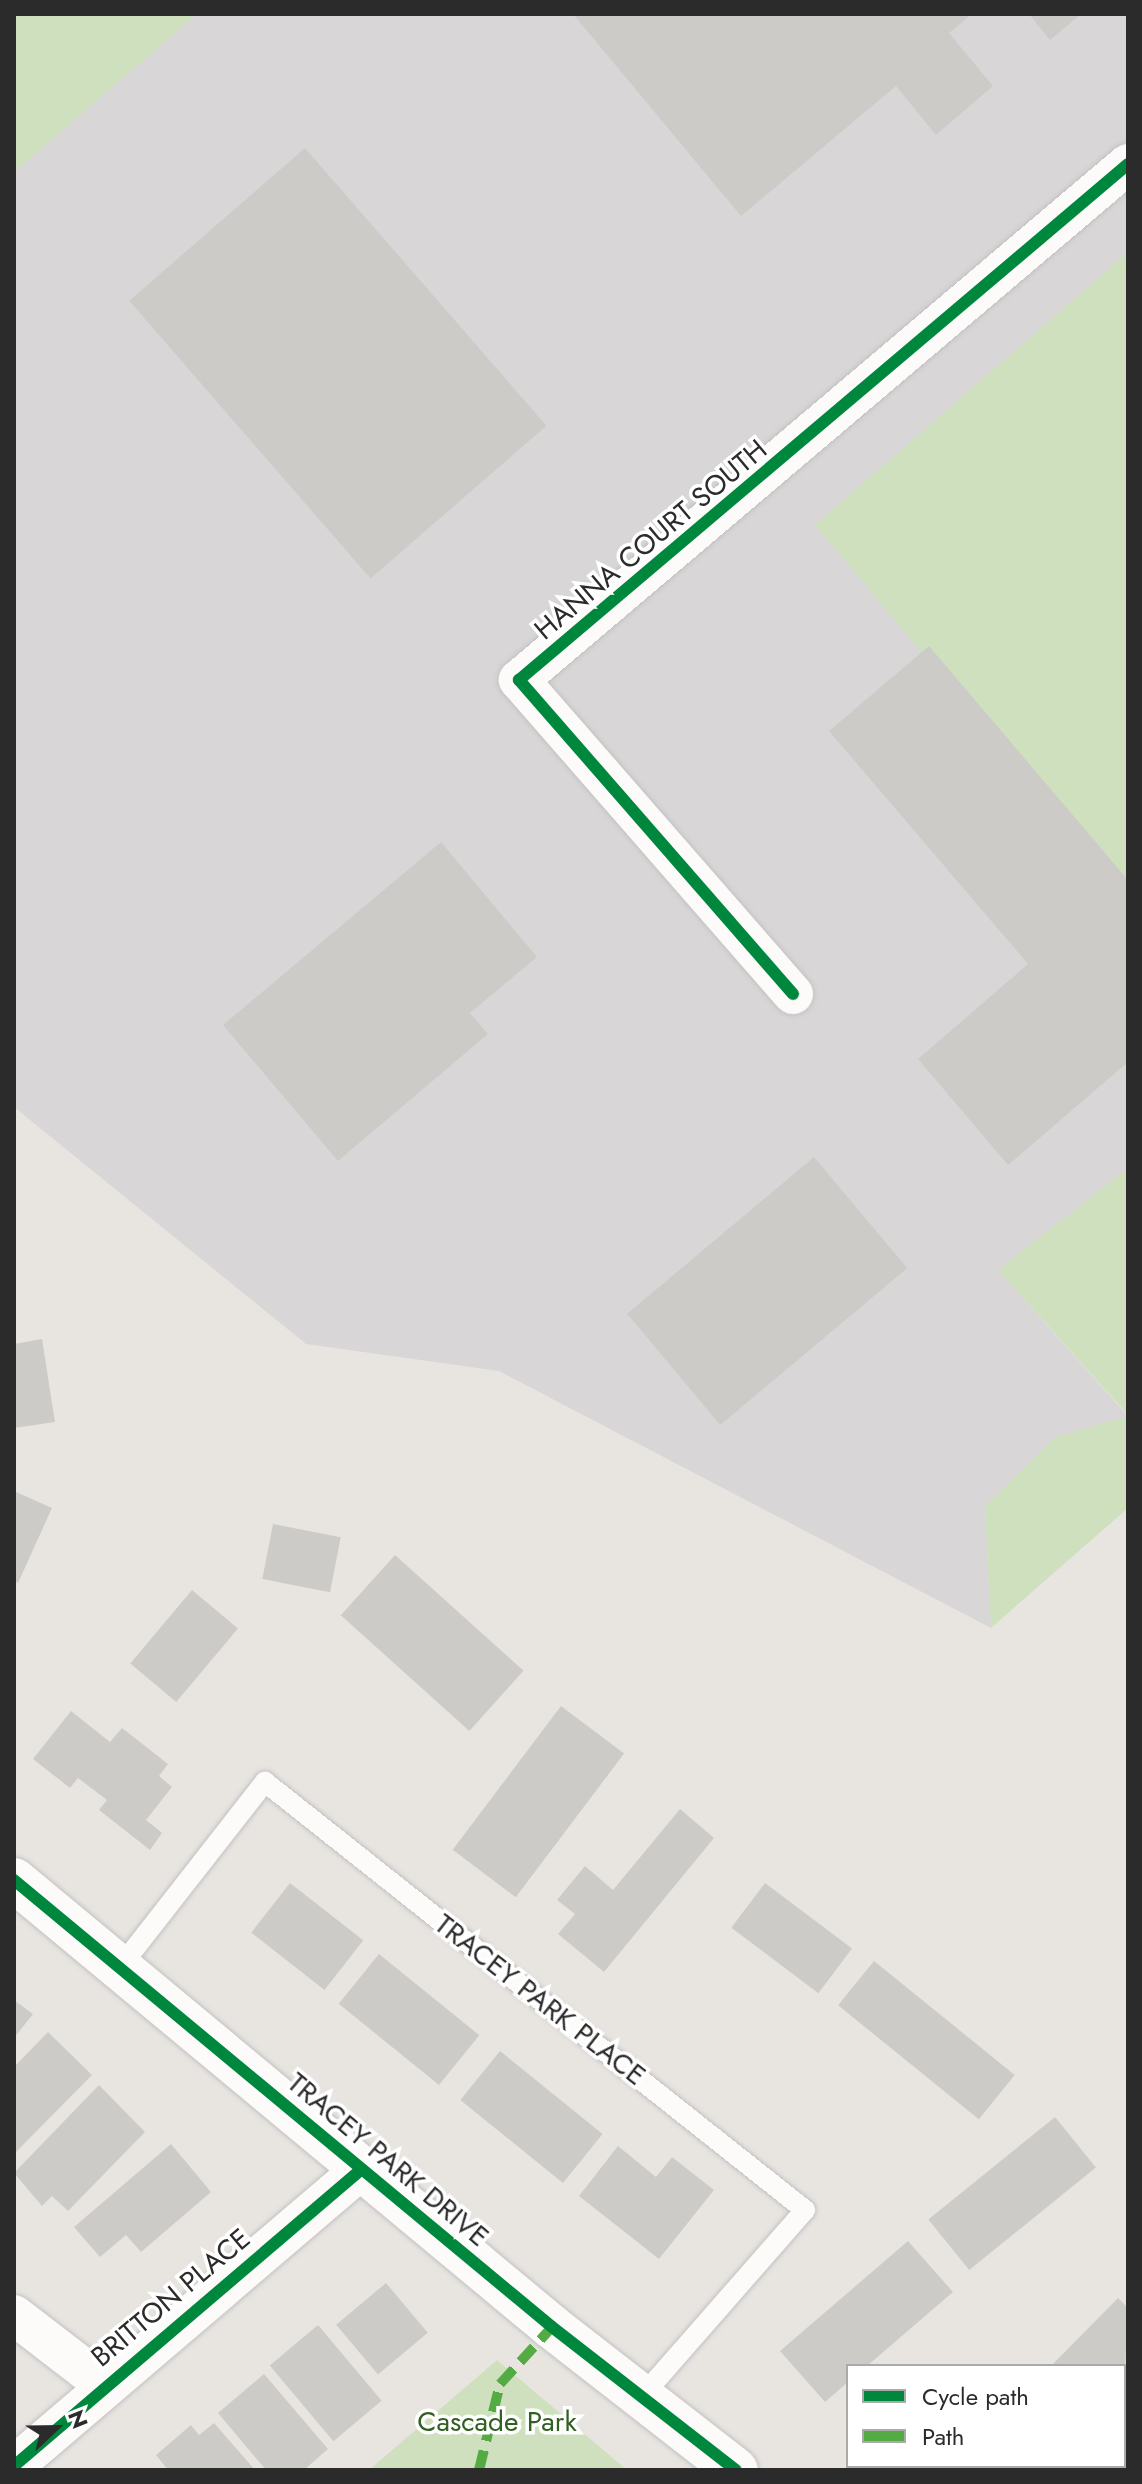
<!DOCTYPE html>
<html>
<head>
<meta charset="utf-8">
<style>
	body { margin:0 }
	#map { position:relative; width:1142px; height:2484px; overflow:hidden; background:#e8e5e1; font-family:Jost,sans-serif }
	div>[style] { position:absolute }
	.industrial>* { inset:0; background:#d9d6d8 }
	.green>* { inset:0; background:#cee0be }
	.building>* { inset:0; background:#cdcbc8; transform-origin:0 0 }
	.roads { filter:drop-shadow(0 0 2px #c2c2c1) drop-shadow(0 0 2px #c2c2c1) }
	.lane>* { height:20px; margin:-10px; padding:0 10px; transform-origin:10px; border-radius:10px; background:#fcfbfa }
	.street>* { height:40px; margin:-20px; padding:0 20px; transform-origin:20px; border-radius:20px; background:#fcfbfa }
	.secondary>* { height:44px; margin:-22px; padding:0 22px; transform-origin:22px; border-radius:22px; background:#fcfbfa }
	.quiet>* { height:10px; margin-top:-5px; transform-origin:0; background:repeating-linear-gradient(90deg,#54ab44 0 20px,transparent 0 30px) }
	.cycleway>* { height:12px; margin:-6px; padding:0 6px; transform-origin:6px; border-radius:6px; background:#00873e }
	span { translate:-50% -50%; white-space:nowrap; text-align:center; line-height:1.15; -webkit-text-stroke:7px #fff; paint-order:stroke }
	.street-label { font-size:28px; color:#2b2b2b }
	.park-label { font-size:28px; color:#326022 }
	.frame { position:absolute; inset:0; border:16px solid #2b2b2b; pointer-events:none }
	.legend { position:absolute; left:846px; top:2364px; width:280px; height:104px; box-sizing:border-box; background:#fff; border:2px solid #aaa; margin:0; padding:10px 14px; list-style:none; font-size:24px; color:#2b2b2b }
	.legend li { display:flex; align-items:center; gap:16px; height:40px }
	.legend b { width:40px; border:2px solid #aaa }
	.north { position:absolute; left:16px; top:2388px; width:80px; height:80px; -webkit-text-stroke:6px #fff; paint-order:stroke; rotate:68deg; font-size:22px; font-weight:700; line-height:32px; text-align:center; color:#2b2b2b }
	.north::after { content:''; display:block; margin:auto; width:28px; height:36px; background:#2b2b2b; clip-path:polygon(50% 0,100% 100%,50% 72%,0 100%) }
</style>
</head>
<body>
<div id="map">
	<div class="industrial">
		<i style="clip-path:polygon(197px 14px,1128px 14px,1128px 252px,816px 525px,1128px 899px,1128px 1168px,998px 1270px,1128px 1416px,1055px 1437px,985px 1506px,991px 1628px,499px 1371px,306px 1344px,14px 1107px,14px 172px)"></i>
	</div>
	<div class="green">
		<i style="clip-path:polygon(14px 14px,197px 14px,14px 172px)"></i>
		<i style="clip-path:polygon(1128px 252px,1128px 899px,815px 525px)"></i>
		<i style="clip-path:polygon(1128px 1168px,1128px 1415px,998px 1270px)"></i>
		<i style="clip-path:polygon(1128px 1416px,1128px 1508px,991px 1628px,985px 1506px,1055px 1437px)"></i>
		<i style="clip-path:polygon(497px 2360px,627px 2470px,369px 2470px)"></i>
	</div>
	<div class="building">
		<i style="clip-path:polygon(573px 14px,972px 14px,949px 33px,993px 86px,936px 135px,896px 86px,741px 216px)"></i>
		<i style="clip-path:polygon(1029px 14px,1081px 14px,1050px 40px)"></i>
		<i style="left:305px;top:148px;width:368px;height:233px;rotate:49deg"></i>
		<i style="clip-path:polygon(929px 646px,1128px 880px,1128px 1062px,1008px 1165px,918px 1059px,1028px 964px,829px 731px)"></i>
		<i style="clip-path:polygon(441px 842px,537px 957px,470px 1013px,488px 1034px,338px 1161px,223px 1025px)"></i>
		<i style="left:814px;top:1157px;width:145px;height:244px;rotate:50deg"></i>
		<i style="clip-path:polygon(42px 1339px,55px 1422px,14px 1428px,14px 1344px)"></i>
		<i style="clip-path:polygon(14px 1491px,52px 1508px,18px 1583px,14px 1581px)"></i>
		<i style="left:273px;top:1524px;width:69px;height:56px;rotate:11deg"></i>
		<i style="left:395px;top:1555px;width:173px;height:81px;rotate:42deg"></i>
		<i style="left:192px;top:1590px;width:60px;height:96px;rotate:40deg"></i>
		<i style="left:561px;top:1706px;width:79px;height:180px;rotate:37deg"></i>
		<i style="clip-path:polygon(71px 1711px,110px 1742px,122px 1728px,168px 1764px,159px 1776px,172px 1787px,146px 1820px,162px 1833px,150px 1850px,99px 1810px,107px 1800px,78px 1778px,70px 1788px,33px 1759px)"></i>
		<i style="clip-path:polygon(680px 1809px,714px 1838px,604px 1972px,558px 1934px,575px 1914px,557px 1900px,585px 1866px,613px 1890px)"></i>
		<i style="left:290px;top:1883px;width:93px;height:63px;rotate:38deg"></i>
		<i style="left:765px;top:1883px;width:109px;height:56px;rotate:37deg"></i>
		<i style="left:379px;top:1954px;width:129px;height:64px;rotate:39deg"></i>
		<i style="left:874px;top:1961px;width:181px;height:57px;rotate:39deg"></i>
		<i style="clip-path:polygon(14px 2000px,33px 2014px,14px 2038px)"></i>
		<i style="clip-path:polygon(48px 2032px,92px 2075px,14px 2154px,14px 2067px)"></i>
		<i style="left:500px;top:2051px;width:132px;height:63px;rotate:39deg"></i>
		<i style="clip-path:polygon(99px 2085px,145px 2132px,68px 2211px,52px 2196px,42px 2206px,14px 2173px)"></i>
		<i style="left:1055px;top:2117px;width:65px;height:163px;rotate:51deg"></i>
		<i style="clip-path:polygon(171px 2144px,211px 2192px,141px 2252px,126px 2235px,100px 2257px,74px 2227px)"></i>
		<i style="clip-path:polygon(618px 2146px,656px 2177px,672px 2157px,714px 2190px,659px 2259px,579px 2196px)"></i>
		<i style="clip-path:polygon(908px 2241px,953px 2292px,867px 2366px,848px 2366px,848px 2382px,825px 2402px,780px 2351px)"></i>
		<i style="left:386px;top:2283px;width:65px;height:65px;rotate:50deg"></i>
		<i style="clip-path:polygon(1118px 2298px,1128px 2308px,1124px 2396px,1124px 2366px,1051px 2366px)"></i>
		<i style="left:318px;top:2325px;width:99px;height:63px;rotate:50deg"></i>
		<i style="clip-path:polygon(264px 2374px,328px 2449px,304px 2470px,266px 2470px,218px 2413px)"></i>
		<i style="clip-path:polygon(214px 2423px,255px 2470px,168px 2470px,156px 2455px,191px 2425px,199px 2435px)"></i>
		<i style="clip-path:polygon(953px 2466px,1056px 2466px,949px 2470px)"></i>
	</div>
	<div class="roads">
		<div class="lane">
			<i style="left:121px;top:1966px;width:234px;rotate:-52deg"></i>
			<i style="left:265px;top:1782px;width:689px;rotate:38.4deg"></i>
			<i style="left:805px;top:2210px;width:247px;rotate:131.2deg"></i>
		</div>
		<div class="street">
			<i style="left:793px;top:994px;width:417px;rotate:-131.1deg"></i>
			<i style="left:519px;top:680px;width:798px;rotate:-40.27deg"></i>
			<i style="left:14px;top:2315px;width:115px;rotate:37.6deg"></i>
			<i style="left:14px;top:2466px;width:456px;rotate:-40.5deg"></i>
		</div>
		<div class="secondary">
			<i style="left:14px;top:1880px;width:699px;rotate:39.72deg"></i>
			<i style="left:552px;top:2327px;width:233px;rotate:37.9deg"></i>
		</div>
	</div>
	<div class="quiet">
		<i style="left:479px;top:2470px;width:89px;rotate:-76.3deg"></i>
		<i style="left:500px;top:2384px;width:77px;rotate:-47.6deg"></i>
	</div>
	<div class="cycleway">
		<i style="left:793px;top:994px;width:417px;rotate:-131.1deg"></i>
		<i style="left:519px;top:680px;width:798px;rotate:-40.27deg"></i>
		<i style="left:14px;top:1880px;width:699px;rotate:39.72deg"></i>
		<i style="left:552px;top:2327px;width:233px;rotate:37.9deg"></i>
		<i style="left:14px;top:2466px;width:456px;rotate:-40.5deg"></i>
	</div>
	<div class="street-label">
		<span style="left:651px;top:540px;rotate:-40deg">HANNA COURT SOUTH</span>
		<span style="left:540px;top:2000px;rotate:38deg">TRACEY PARK PLACE</span>
		<span style="left:388px;top:2160px;rotate:40deg">TRACEY PARK DRIVE</span>
		<span style="left:171px;top:2298px;rotate:-40deg">BRITTON PLACE</span>
	</div>
	<div class="park-label">
		<span style="left:497px;top:2422px">Cascade Park</span>
	</div>
	<div class="frame"></div>
	<ul class="legend">
	<li><b style="height:10px;background:#00873e"></b>Cycle path</li>
	<li><b style="height:10px;background:#54ab44"></b>Path</li>
	</ul>
	<div class="north">N</div>
</div>
</body>
</html>
